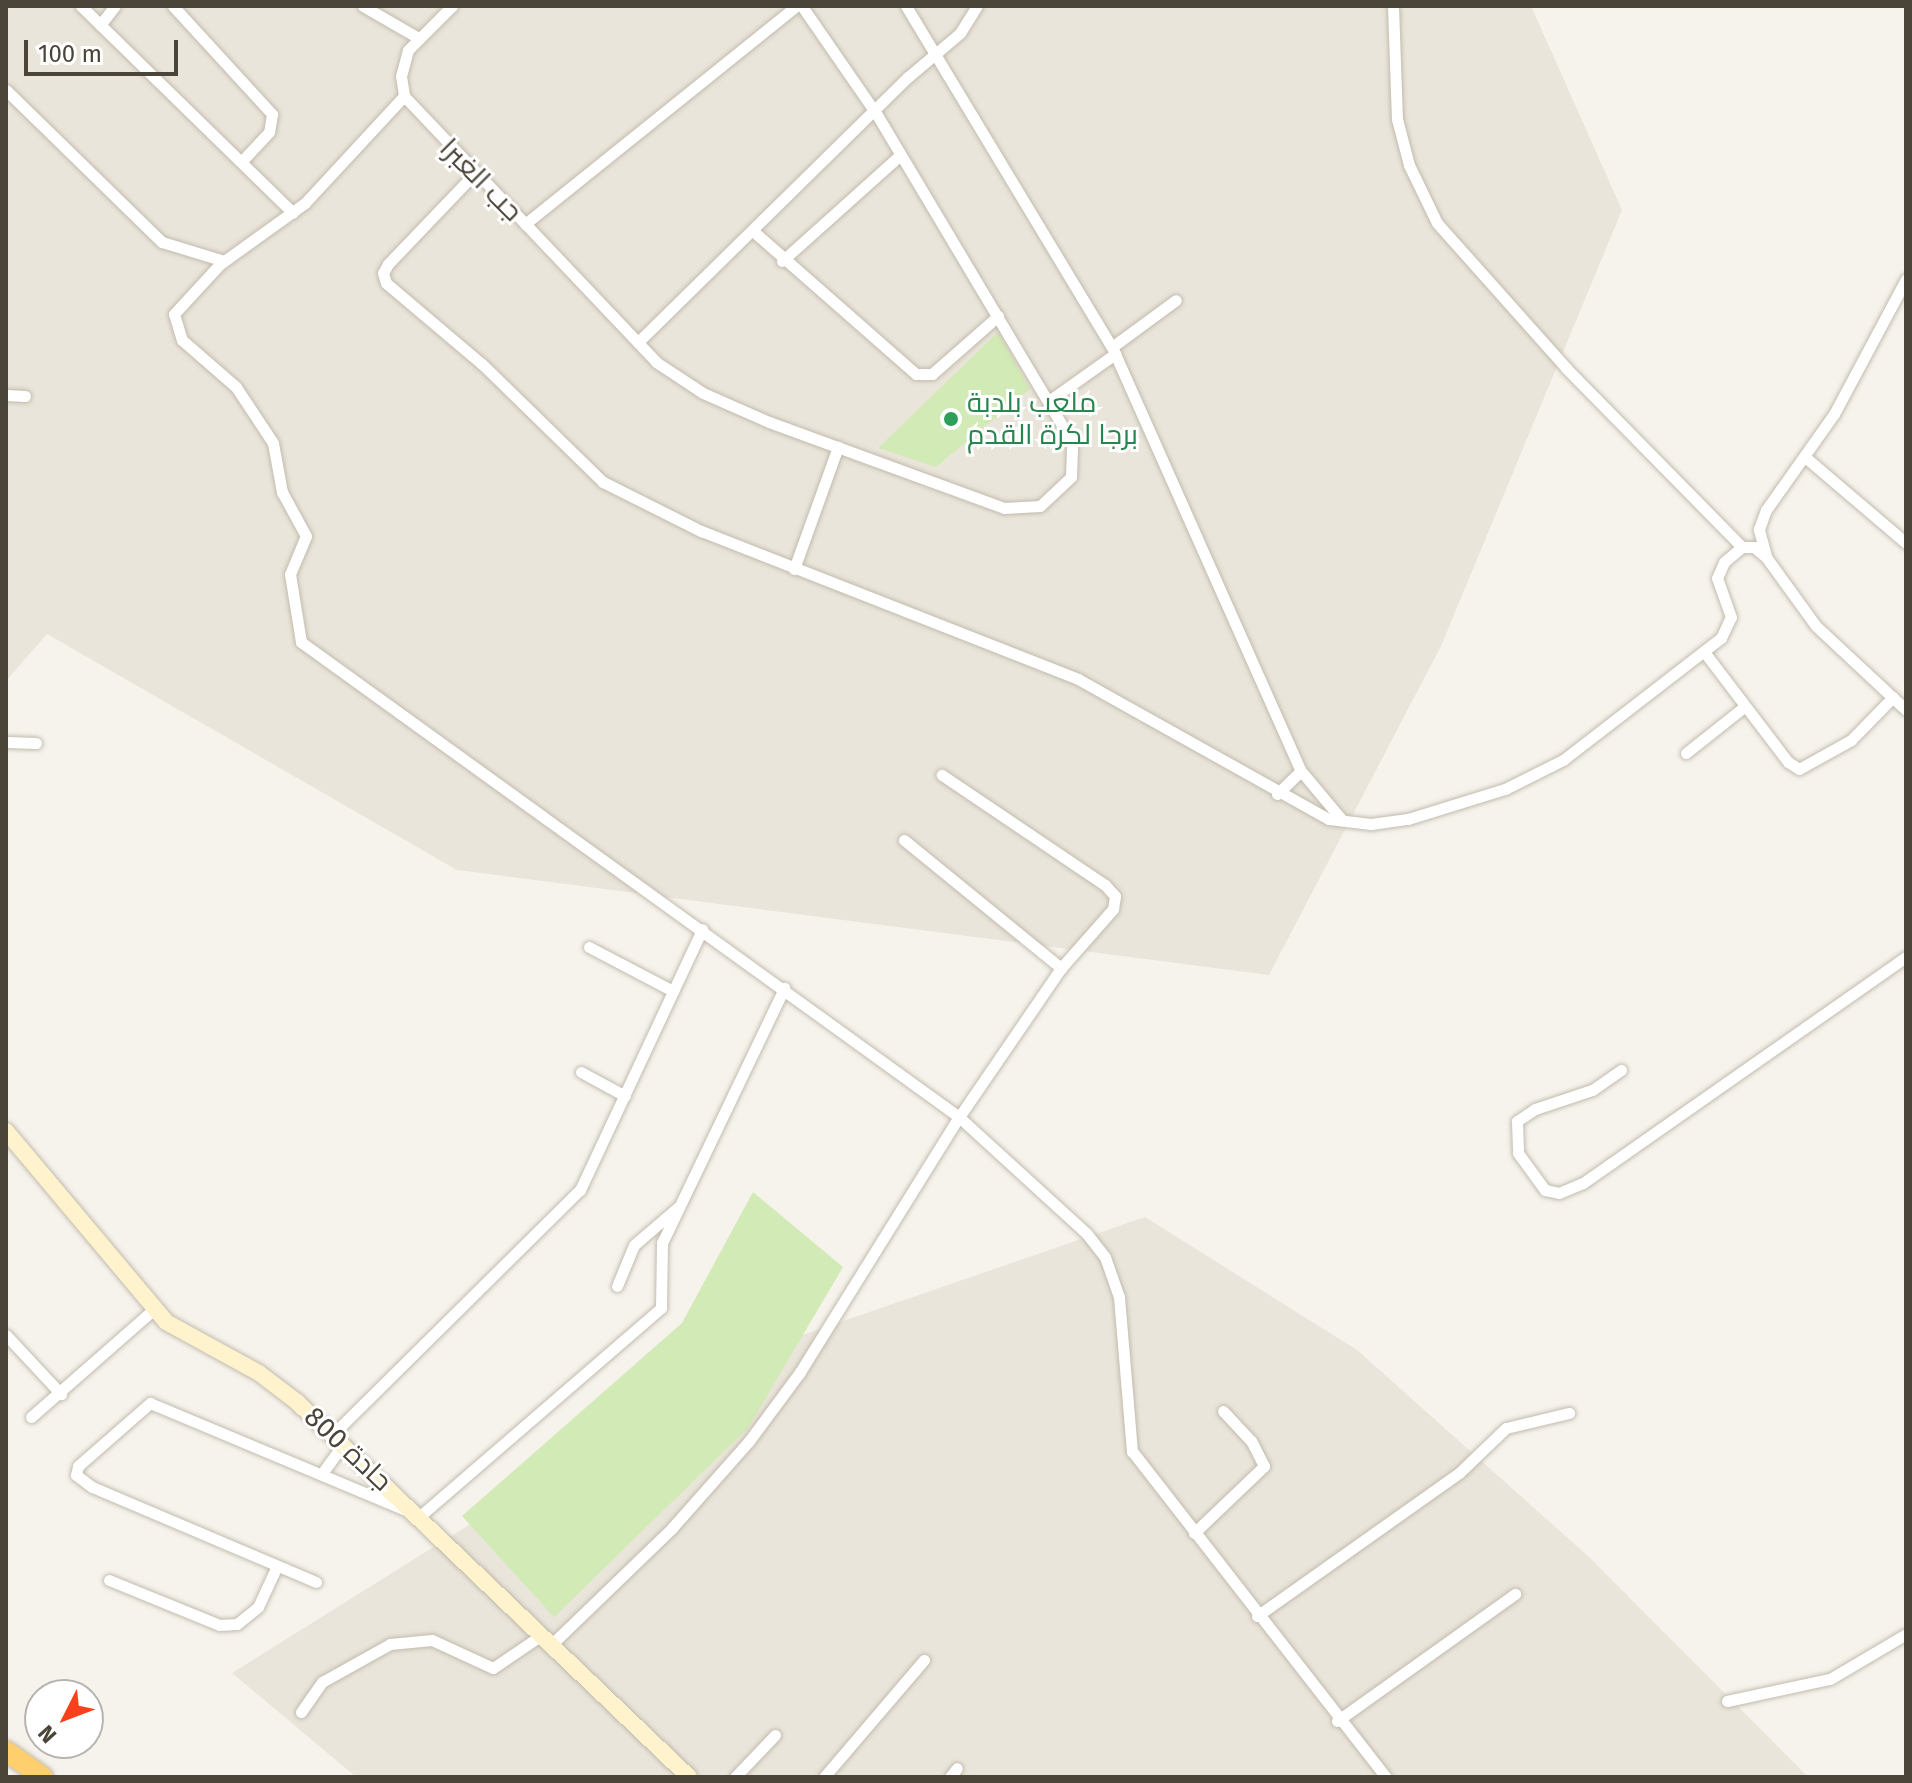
<!DOCTYPE html>
<html>
<head>
<meta charset="utf-8">
<style>
	body { margin:0 }
	#map { position:relative; width:1912px; height:1783px; overflow:hidden; background:#f6f3ec; font-family:"Fira Sans",Cairo,sans-serif }
	div>[style] { position:absolute }
	.residential>* { inset:0; background:#eae5da }
	.green>* { inset:0; background:#d2eab5 }
	.roads { filter:drop-shadow(0 0 2px #c2bbae) drop-shadow(0 0 2px #c2bbae) }
	.street>* { height:11px; margin:-5.5px; padding:0 5.5px; transform-origin:5.5px; border-radius:5.5px; background:#fff }
	.secondary>* { height:16px; margin:-8px; padding:0 8px; transform-origin:8px; border-radius:8px; background:#fff3cd }
	.highway>* { height:20px; margin:-10px; padding:0 10px; transform-origin:10px; border-radius:10px; background:#ffcf6e }
	.dots>* { width:22px; height:22px; translate:-50% -50%; box-sizing:border-box; border:4px solid #fff; border-radius:50% }
	span { translate:-50% -50%; white-space:nowrap; text-align:center; line-height:1.15; -webkit-text-stroke:6px #fff; paint-order:stroke }
	.street-label { font-size:28px; color:#4b4439 }
	.leisure-label { font-size:28px; color:#27864d }
	.left { translate:0 -50%; text-align:left }
	.frame { position:absolute; inset:0; border:8px solid #4b4439; pointer-events:none }
	.north { position:absolute; left:24px; top:1679px; width:80px; height:80px; box-sizing:border-box; background:#fff; border:2px solid #b7b4b0; border-radius:50%; rotate:228deg; font-size:22px; font-weight:700; line-height:32px; text-align:center; color:#4b4439 }
	.north::after { content:''; display:block; margin:auto; width:28px; height:36px; background:#fc3f1d; clip-path:polygon(50% 0,100% 100%,50% 72%,0 100%) }
	.scale { position:absolute; left:24px; top:40px; width:154px; height:36px; box-sizing:border-box; border:4px solid #4b4439; border-top:0; padding-left:10px; font-size:24px; line-height:28px; white-space:nowrap; color:#4b4439; -webkit-text-stroke:6px #fff; paint-order:stroke }
</style>
</head>
<body>
<div id="map">
	<div class="residential">
		<i style="clip-path:polygon(6px 6px,1531px 6px,1622px 210px,1441px 646px,1269px 975px,457px 870px,47px 634px,6px 681px)"></i>
		<i style="clip-path:polygon(1145px 1217px,1357px 1350px,1589px 1557px,1808px 1777px,356px 1777px,232px 1673px,736px 1358px)"></i>
	</div>
	<div class="green">
		<i style="clip-path:polygon(998px 332px,1030px 389px,936px 467px,878px 448px)"></i>
		<i style="clip-path:polygon(753px 1192px,843px 1267px,748px 1428px,554px 1617px,462px 1516px,682px 1323px)"></i>
	</div>
	<div class="roads">
		<div class="street">
			<i style="left:81px;top:6px;width:296px;rotate:44.3deg"></i>
			<i style="left:173px;top:6px;width:147px;rotate:47.5deg"></i>
			<i style="left:272px;top:114px;width:18px;rotate:99deg"></i>
			<i style="left:269px;top:132px;width:40px;rotate:133deg"></i>
			<i style="left:363px;top:6px;width:62px;rotate:29.9deg"></i>
			<i style="left:452px;top:6px;width:62px;rotate:135deg"></i>
			<i style="left:408px;top:50px;width:27px;rotate:105deg"></i>
			<i style="left:401px;top:76px;width:20px;rotate:81deg"></i>
			<i style="left:404px;top:96px;width:366px;rotate:46.5deg"></i>
			<i style="left:656px;top:362px;width:56px;rotate:33.4deg"></i>
			<i style="left:703px;top:393px;width:72px;rotate:23.7deg"></i>
			<i style="left:769px;top:422px;width:250px;rotate:20.1deg"></i>
			<i style="left:1004px;top:508px;width:36px;rotate:-3deg"></i>
			<i style="left:1040px;top:506px;width:42px;rotate:-43.1deg"></i>
			<i style="left:1071px;top:477px;width:35px;rotate:-88deg"></i>
			<i style="left:1072px;top:442px;width:384px;rotate:-120.8deg"></i>
			<i style="left:875px;top:112px;width:129px;rotate:-124.6deg"></i>
			<i style="left:906px;top:6px;width:398px;rotate:58.9deg"></i>
			<i style="left:1112px;top:347px;width:464px;rotate:66deg"></i>
			<i style="left:1301px;top:771px;width:64px;rotate:50.1deg"></i>
			<i style="left:1393px;top:6px;width:113px;rotate:88deg"></i>
			<i style="left:1397px;top:119px;width:48px;rotate:75.4deg"></i>
			<i style="left:1409px;top:165px;width:64px;rotate:64.2deg"></i>
			<i style="left:1437px;top:223px;width:194px;rotate:48.3deg"></i>
			<i style="left:1566px;top:368px;width:251px;rotate:45.5deg"></i>
			<i style="left:100px;top:25px;width:24px;rotate:-52deg"></i>
			<i style="left:6px;top:90px;width:218px;rotate:44.3deg"></i>
			<i style="left:162px;top:242px;width:65px;rotate:17deg"></i>
			<i style="left:404px;top:96px;width:146px;rotate:132.8deg"></i>
			<i style="left:305px;top:203px;width:105px;rotate:144.3deg"></i>
			<i style="left:220px;top:264px;width:68px;rotate:132.6deg"></i>
			<i style="left:174px;top:314px;width:27px;rotate:73deg"></i>
			<i style="left:182px;top:340px;width:72px;rotate:41deg"></i>
			<i style="left:236px;top:387px;width:67px;rotate:56.5deg"></i>
			<i style="left:273px;top:443px;width:50px;rotate:79.6deg"></i>
			<i style="left:282px;top:492px;width:50px;rotate:61.4deg"></i>
			<i style="left:306px;top:536px;width:41px;rotate:112.8deg"></i>
			<i style="left:290px;top:574px;width:69px;rotate:80.8deg"></i>
			<i style="left:301px;top:642px;width:812px;rotate:35.82deg"></i>
			<i style="left:959px;top:1117px;width:173px;rotate:42.4deg"></i>
			<i style="left:1087px;top:1234px;width:29px;rotate:52deg"></i>
			<i style="left:1105px;top:1257px;width:42px;rotate:70.7deg"></i>
			<i style="left:1119px;top:1297px;width:155px;rotate:85.2deg"></i>
			<i style="left:1132px;top:1451px;width:413px;rotate:52.1deg"></i>
			<i style="left:474px;top:174px;width:124px;rotate:133.7deg"></i>
			<i style="left:388px;top:264px;width:10px;rotate:119deg"></i>
			<i style="left:383px;top:273px;width:10px;rotate:73deg"></i>
			<i style="left:386px;top:283px;width:126px;rotate:40.2deg"></i>
			<i style="left:482px;top:364px;width:169px;rotate:44.3deg"></i>
			<i style="left:603px;top:482px;width:110px;rotate:26.6deg"></i>
			<i style="left:701px;top:531px;width:405px;rotate:21.4deg"></i>
			<i style="left:1078px;top:679px;width:287px;rotate:29.2deg"></i>
			<i style="left:1329px;top:819px;width:42px;rotate:6.8deg"></i>
			<i style="left:1371px;top:824px;width:37px;rotate:-8deg"></i>
			<i style="left:1408px;top:819px;width:102px;rotate:-17.2deg"></i>
			<i style="left:1505px;top:789px;width:65px;rotate:-26.6deg"></i>
			<i style="left:1563px;top:760px;width:200px;rotate:-37.7deg"></i>
			<i style="left:1721px;top:638px;width:23px;rotate:-65deg"></i>
			<i style="left:1731px;top:617px;width:41px;rotate:-109.7deg"></i>
			<i style="left:1717px;top:578px;width:17px;rotate:-66deg"></i>
			<i style="left:1724px;top:562px;width:23px;rotate:-40deg"></i>
			<i style="left:1742px;top:547px;width:12px"></i>
			<i style="left:1754px;top:547px;width:16px;rotate:40deg"></i>
			<i style="left:1766px;top:557px;width:85px;rotate:54.1deg"></i>
			<i style="left:1816px;top:626px;width:123px;rotate:43deg"></i>
			<i style="left:525px;top:224px;width:348px;rotate:-38.8deg"></i>
			<i style="left:753px;top:231px;width:217px;rotate:41.3deg"></i>
			<i style="left:916px;top:374px;width:16px"></i>
			<i style="left:932px;top:374px;width:88px;rotate:-41.3deg"></i>
			<i style="left:782px;top:261px;width:156px;rotate:-41.9deg"></i>
			<i style="left:638px;top:342px;width:378px;rotate:-44.5deg"></i>
			<i style="left:908px;top:77px;width:68px;rotate:-40.2deg"></i>
			<i style="left:960px;top:33px;width:32px;rotate:-58deg"></i>
			<i style="left:1112px;top:347px;width:79px;rotate:-36.3deg"></i>
			<i style="left:6px;top:395px;width:19px;rotate:3deg"></i>
			<i style="left:1050px;top:400px;width:80px;rotate:-35.3deg"></i>
			<i style="left:1805px;top:457px;width:133px;rotate:40.4deg"></i>
			<i style="left:1766px;top:556px;width:28px;rotate:-105deg"></i>
			<i style="left:1759px;top:529px;width:20px;rotate:-70deg"></i>
			<i style="left:1766px;top:510px;width:118px;rotate:-54.7deg"></i>
			<i style="left:1834px;top:414px;width:153px;rotate:-61.9deg"></i>
			<i style="left:794px;top:569px;width:130px;rotate:-70.2deg"></i>
			<i style="left:1705px;top:653px;width:137px;rotate:52.7deg"></i>
			<i style="left:1788px;top:762px;width:13px;rotate:32deg"></i>
			<i style="left:1799px;top:769px;width:60px;rotate:-29.1deg"></i>
			<i style="left:1851px;top:740px;width:60px;rotate:-45.7deg"></i>
			<i style="left:6px;top:742px;width:30px;rotate:2deg"></i>
			<i style="left:1686px;top:753px;width:74px;rotate:-38.4deg"></i>
			<i style="left:1277px;top:794px;width:33px;rotate:-44deg"></i>
			<i style="left:904px;top:840px;width:203px;rotate:39.2deg"></i>
			<i style="left:589px;top:947px;width:95px;rotate:27.6deg"></i>
			<i style="left:1621px;top:1070px;width:35px;rotate:145deg"></i>
			<i style="left:1592px;top:1090px;width:60px;rotate:161.6deg"></i>
			<i style="left:1535px;top:1109px;width:22px;rotate:146deg"></i>
			<i style="left:1517px;top:1121px;width:32px;rotate:88deg"></i>
			<i style="left:1518px;top:1153px;width:46px;rotate:53.9deg"></i>
			<i style="left:1545px;top:1190px;width:14px;rotate:12deg"></i>
			<i style="left:1559px;top:1193px;width:26px;rotate:-23deg"></i>
			<i style="left:1583px;top:1183px;width:394px;rotate:-35deg"></i>
			<i style="left:581px;top:1072px;width:50px;rotate:28.6deg"></i>
			<i style="left:617px;top:1286px;width:44px;rotate:-67.5deg"></i>
			<i style="left:634px;top:1245px;width:57px;rotate:-40.7deg"></i>
			<i style="left:6px;top:1335px;width:81px;rotate:47deg"></i>
			<i style="left:31px;top:1417px;width:164px;rotate:-41.3deg"></i>
			<i style="left:332px;top:1435px;width:349px;rotate:-44.7deg"></i>
			<i style="left:580px;top:1190px;width:288px;rotate:-64.9deg"></i>
			<i style="left:323px;top:1472px;width:34px;rotate:-54deg"></i>
			<i style="left:1194px;top:1533px;width:97px;rotate:-43.7deg"></i>
			<i style="left:1264px;top:1466px;width:28px;rotate:-117deg"></i>
			<i style="left:1251px;top:1441px;width:41px;rotate:-133deg"></i>
			<i style="left:109px;top:1580px;width:119px;rotate:22.2deg"></i>
			<i style="left:219px;top:1625px;width:18px;rotate:-3deg"></i>
			<i style="left:237px;top:1624px;width:27px;rotate:-39deg"></i>
			<i style="left:258px;top:1607px;width:45px;rotate:-65.1deg"></i>
			<i style="left:316px;top:1582px;width:243px;rotate:-157deg"></i>
			<i style="left:92px;top:1487px;width:20px;rotate:-143deg"></i>
			<i style="left:76px;top:1475px;width:9px;rotate:-77deg"></i>
			<i style="left:78px;top:1466px;width:96px;rotate:-41.2deg"></i>
			<i style="left:150px;top:1403px;width:293px;rotate:22.7deg"></i>
			<i style="left:420px;top:1516px;width:318px;rotate:-40.8deg"></i>
			<i style="left:661px;top:1308px;width:65px;rotate:-89.1deg"></i>
			<i style="left:662px;top:1243px;width:283px;rotate:-64.4deg"></i>
			<i style="left:1257px;top:1616px;width:247px;rotate:-35.3deg"></i>
			<i style="left:1459px;top:1473px;width:65px;rotate:-43.8deg"></i>
			<i style="left:1506px;top:1428px;width:65px;rotate:-13.4deg"></i>
			<i style="left:551px;top:1645px;width:168px;rotate:-44deg"></i>
			<i style="left:672px;top:1528px;width:116px;rotate:-48.5deg"></i>
			<i style="left:749px;top:1441px;width:86px;rotate:-53.5deg"></i>
			<i style="left:800px;top:1372px;width:301px;rotate:-58.1deg"></i>
			<i style="left:959px;top:1117px;width:181px;rotate:-55.6deg"></i>
			<i style="left:1061px;top:968px;width:79px;rotate:-48.6deg"></i>
			<i style="left:1113px;top:909px;width:13px;rotate:-81deg"></i>
			<i style="left:1115px;top:896px;width:15px;rotate:-132deg"></i>
			<i style="left:1105px;top:885px;width:197px;rotate:-146deg"></i>
			<i style="left:1727px;top:1701px;width:105px;rotate:-12.1deg"></i>
			<i style="left:1830px;top:1679px;width:88px;rotate:-30.6deg"></i>
			<i style="left:301px;top:1712px;width:37px;rotate:-55deg"></i>
			<i style="left:322px;top:1682px;width:78px;rotate:-29.2deg"></i>
			<i style="left:390px;top:1644px;width:42px;rotate:-5.4deg"></i>
			<i style="left:432px;top:1640px;width:67px;rotate:24.7deg"></i>
			<i style="left:493px;top:1668px;width:57px;rotate:-34.2deg"></i>
			<i style="left:1337px;top:1721px;width:219px;rotate:-35.5deg"></i>
			<i style="left:735px;top:1777px;width:58px;rotate:-46.4deg"></i>
			<i style="left:824px;top:1777px;width:154px;rotate:-49.5deg"></i>
			<i style="left:950px;top:1777px;width:11px;rotate:-52deg"></i>
		</div>
		<div class="secondary">
			<i style="left:6px;top:1131px;width:249px;rotate:50deg"></i>
			<i style="left:166px;top:1322px;width:106px;rotate:28.7deg"></i>
			<i style="left:259px;top:1373px;width:48px;rotate:37.3deg"></i>
			<i style="left:297px;top:1402px;width:542px;rotate:43.73deg"></i>
		</div>
		<div class="highway">
			<i style="left:6px;top:1751px;width:45px;rotate:35.1deg"></i>
		</div>
	</div>
	<div class="dots">
		<i style="left:951px;top:419px;background:#2e9e5b"></i>
	</div>
	<div class="street-label">
		<span style="left:481px;top:180px;rotate:45deg">جب الغبرا</span>
		<span style="left:348px;top:1449px;rotate:43deg">جادة 800</span>
	</div>
	<div class="leisure-label">
		<span class="left" style="left:967px;top:419px">ملعب بلدبة<br>برجا لكرة القدم</span>
	</div>
	<div class="frame"></div>
	<div class="north">N</div>
	<div class="scale">100 m</div>
</div>
</body>
</html>
